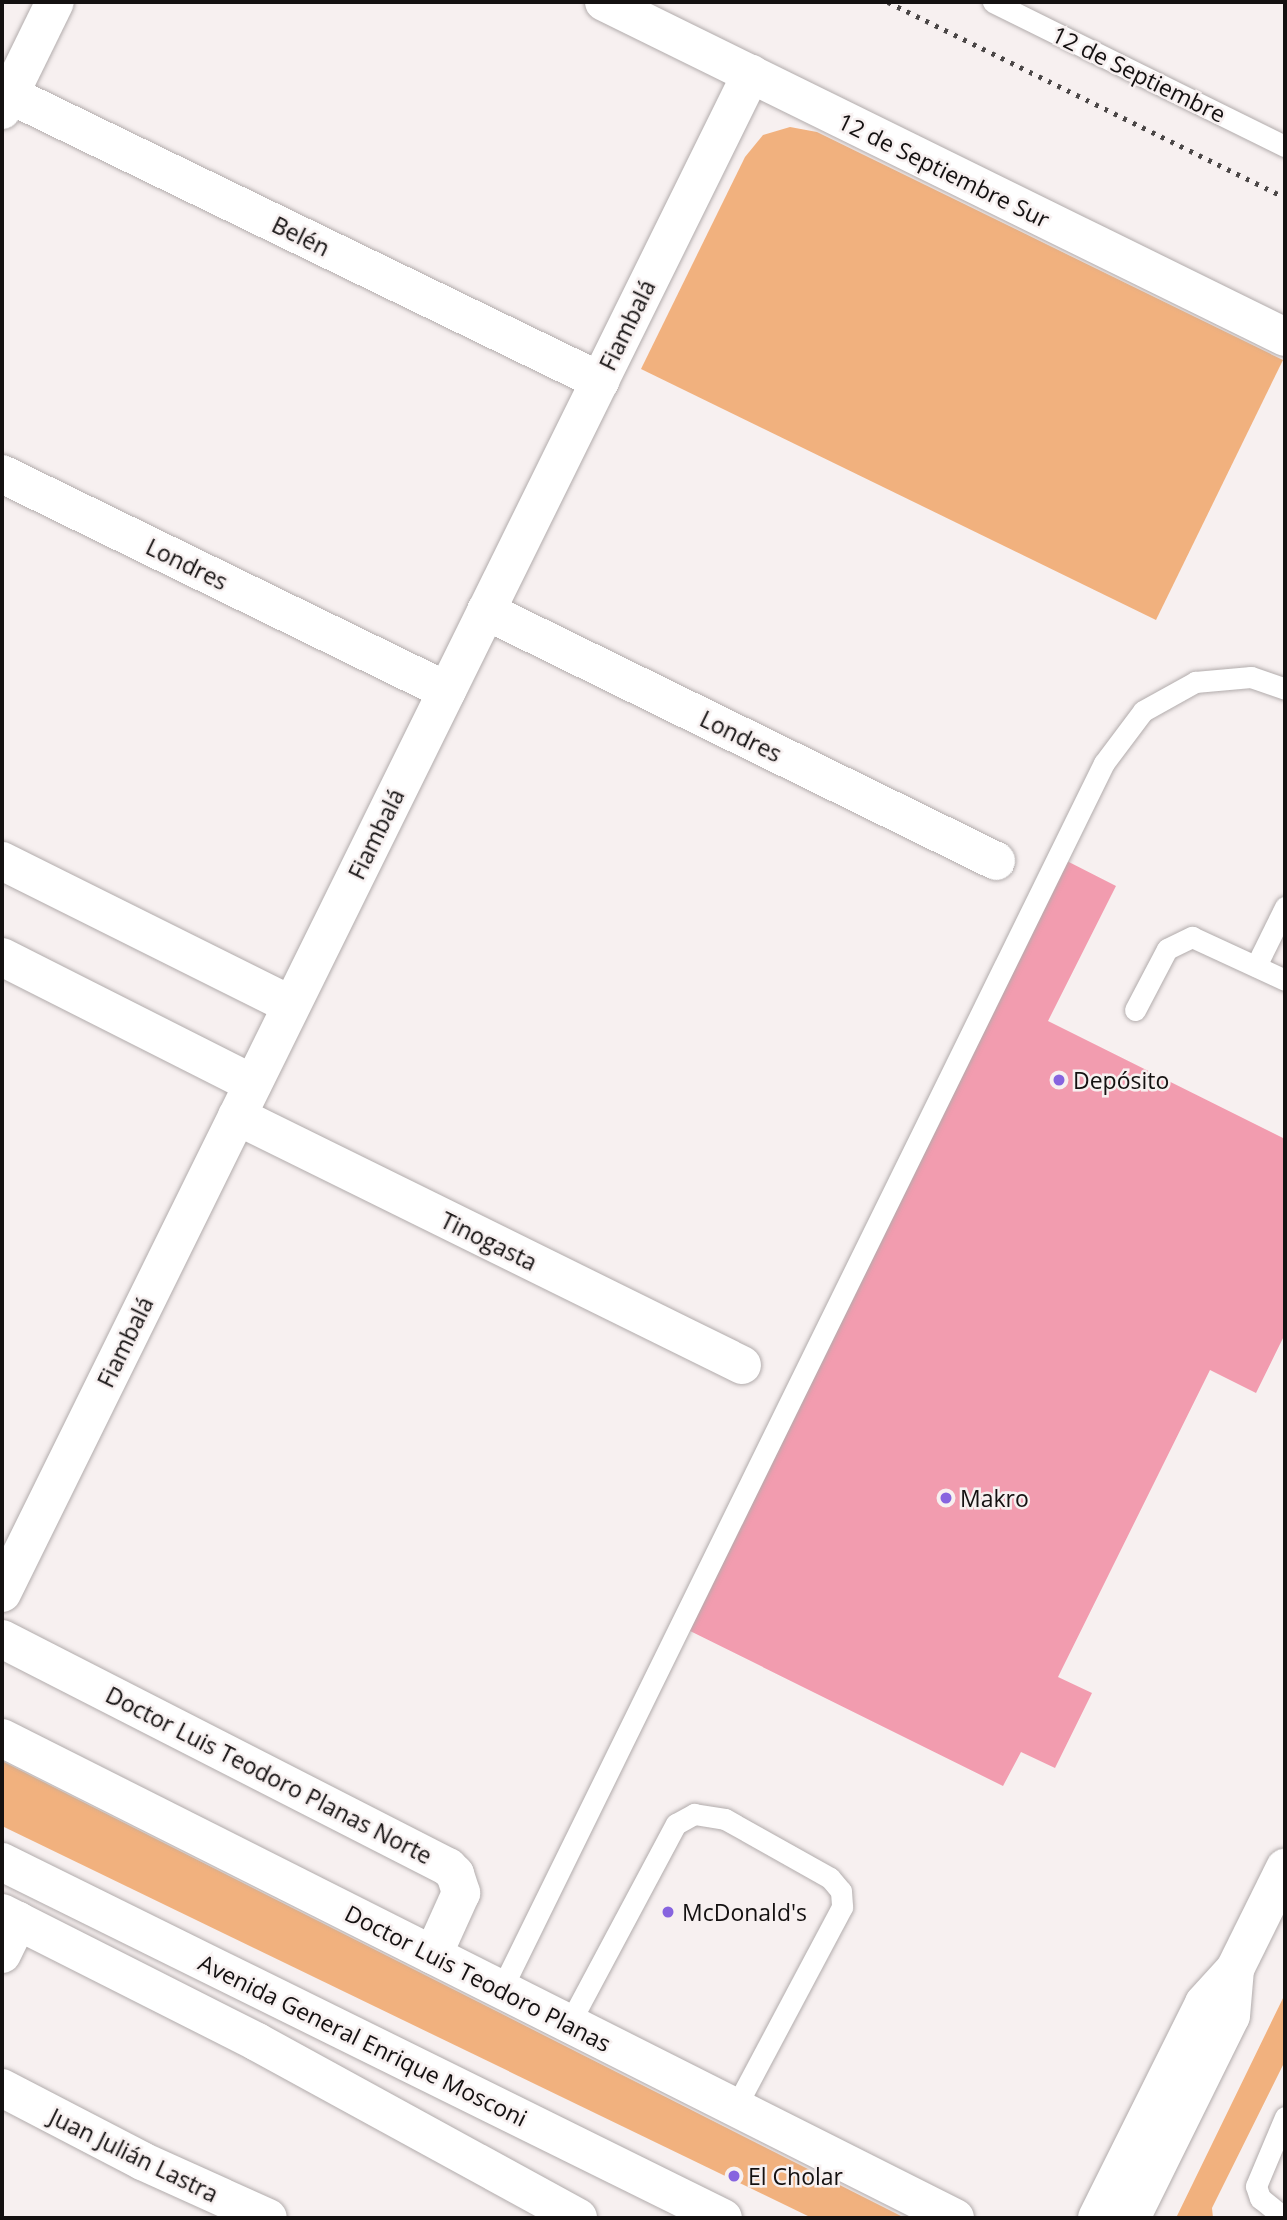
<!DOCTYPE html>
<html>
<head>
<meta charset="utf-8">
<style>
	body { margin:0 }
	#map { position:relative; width:1287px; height:2220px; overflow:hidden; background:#f7f0f0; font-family:"Open Sans",sans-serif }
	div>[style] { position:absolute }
	.green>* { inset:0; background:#f1b17e }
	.building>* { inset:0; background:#f29caf }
	.roads { filter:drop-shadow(0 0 2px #b2acac) drop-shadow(0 0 2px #b2acac) }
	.service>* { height:21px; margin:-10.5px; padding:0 10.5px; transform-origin:10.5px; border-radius:10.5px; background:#fff }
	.minor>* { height:38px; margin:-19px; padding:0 19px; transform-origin:19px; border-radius:19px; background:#fff }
	.tertiary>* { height:38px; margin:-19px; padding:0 19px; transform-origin:19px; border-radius:19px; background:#fff }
	.secondary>* { height:38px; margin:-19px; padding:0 19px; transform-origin:19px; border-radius:19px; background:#fff }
	.trunk>* { height:38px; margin:-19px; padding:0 19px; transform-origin:19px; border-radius:19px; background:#fff }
	.rail>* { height:5px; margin-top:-2.5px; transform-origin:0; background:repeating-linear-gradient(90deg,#4b4747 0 3.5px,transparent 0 10.5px) }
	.dots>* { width:19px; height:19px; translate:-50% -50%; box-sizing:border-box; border:4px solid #f7f0f0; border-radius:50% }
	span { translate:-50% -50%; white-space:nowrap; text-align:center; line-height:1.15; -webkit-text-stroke:5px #f7f0f0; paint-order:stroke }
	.street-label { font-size:23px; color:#141111 }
	.poi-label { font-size:23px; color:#141111 }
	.left { translate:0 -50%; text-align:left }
	.frame { position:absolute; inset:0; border:4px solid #141111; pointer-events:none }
</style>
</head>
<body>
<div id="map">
	<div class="green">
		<i style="clip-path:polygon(790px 127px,817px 132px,1283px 360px,1156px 620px,641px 369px,745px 157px,763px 135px)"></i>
		<i style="clip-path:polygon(2px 1761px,905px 2218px,812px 2218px,2px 1826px)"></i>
		<i style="clip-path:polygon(1285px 1994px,1285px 2061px,1212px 2208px,1213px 2218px,1176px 2218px)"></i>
	</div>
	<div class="building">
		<i style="clip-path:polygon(1063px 859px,1116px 886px,1048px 1021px,1285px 1139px,1285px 1334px,1256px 1393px,1210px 1370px,1058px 1677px,1092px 1693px,1055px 1768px,1021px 1752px,1003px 1786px,682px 1627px)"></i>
	</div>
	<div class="roads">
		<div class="service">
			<i style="left:993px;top:2px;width:326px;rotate:26.3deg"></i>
			<i style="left:1256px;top:966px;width:66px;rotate:-63.8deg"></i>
			<i style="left:1135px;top:1010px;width:69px;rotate:-62.3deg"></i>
			<i style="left:1167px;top:949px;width:28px;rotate:-26deg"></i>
			<i style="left:1192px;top:937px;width:102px;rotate:24.8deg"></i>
			<i style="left:501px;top:1990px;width:1367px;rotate:-63.83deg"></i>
			<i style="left:1104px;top:763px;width:65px;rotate:-53.1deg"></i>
			<i style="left:1143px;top:711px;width:60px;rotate:-29.1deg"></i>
			<i style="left:1195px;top:682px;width:56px;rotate:-5.1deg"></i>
			<i style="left:1251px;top:677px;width:36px;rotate:19deg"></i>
			<i style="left:569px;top:2024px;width:227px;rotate:-61.9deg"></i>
			<i style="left:676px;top:1824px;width:21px;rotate:-29deg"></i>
			<i style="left:694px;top:1814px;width:31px;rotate:9deg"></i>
			<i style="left:725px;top:1819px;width:120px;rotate:29.3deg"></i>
			<i style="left:830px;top:1878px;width:17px;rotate:50deg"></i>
			<i style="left:841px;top:1891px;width:16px;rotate:86deg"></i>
			<i style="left:842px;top:1907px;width:228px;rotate:118deg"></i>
			<i style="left:1285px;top:2117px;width:75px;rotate:112.8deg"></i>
			<i style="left:1256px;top:2186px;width:13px;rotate:72deg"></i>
			<i style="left:1260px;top:2198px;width:32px;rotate:39deg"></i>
		</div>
		<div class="minor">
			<i style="left:604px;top:2px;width:759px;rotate:26.19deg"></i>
			<i style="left:2px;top:91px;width:665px;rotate:25.87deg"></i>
			<i style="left:2px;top:110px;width:120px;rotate:-63.9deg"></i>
			<i style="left:2px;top:474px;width:495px;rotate:26deg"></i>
			<i style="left:486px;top:611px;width:568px;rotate:26.11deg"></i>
			<i style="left:2px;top:861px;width:323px;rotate:26.5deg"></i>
			<i style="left:2px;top:957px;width:281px;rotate:26.8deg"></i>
			<i style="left:237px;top:1116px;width:563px;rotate:26.25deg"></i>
			<i style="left:2px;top:1593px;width:1694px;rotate:-63.75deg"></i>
			<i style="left:2px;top:1639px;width:501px;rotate:27.08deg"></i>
			<i style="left:448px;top:1867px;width:10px;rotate:45deg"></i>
			<i style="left:455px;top:1874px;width:20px;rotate:72deg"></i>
			<i style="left:461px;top:1893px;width:68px;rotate:114.3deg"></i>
			<i style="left:2px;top:1954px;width:37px;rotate:-64deg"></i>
		</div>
		<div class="tertiary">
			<i style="left:2px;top:1738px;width:1067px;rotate:26.73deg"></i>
			<i style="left:2px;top:2088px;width:158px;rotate:27.5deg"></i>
			<i style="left:142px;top:2161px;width:138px;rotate:24.3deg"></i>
		</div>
		<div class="secondary">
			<i style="left:1097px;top:2218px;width:240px;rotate:-63.5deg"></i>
			<i style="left:1204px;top:2003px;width:46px;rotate:-47.6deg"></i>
			<i style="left:1235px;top:1969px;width:113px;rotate:-63.7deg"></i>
			<i style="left:1131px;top:2218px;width:225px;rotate:-63.7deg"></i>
			<i style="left:1231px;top:2016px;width:47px;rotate:-85.1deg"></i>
		</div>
		<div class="trunk">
			<i style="left:2px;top:1862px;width:804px;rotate:26.28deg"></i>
			<i style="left:2px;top:1913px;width:286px;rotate:26.8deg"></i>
			<i style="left:257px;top:2042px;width:366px;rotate:28.7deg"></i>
		</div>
	</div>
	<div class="rail">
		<i style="left:888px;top:2px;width:442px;rotate:26.2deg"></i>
	</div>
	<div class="dots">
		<i style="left:1059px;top:1080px;background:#8764df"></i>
		<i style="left:946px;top:1498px;background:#8764df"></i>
		<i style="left:668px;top:1912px;background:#8764df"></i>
		<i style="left:734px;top:2176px;background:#8764df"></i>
	</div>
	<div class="street-label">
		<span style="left:1139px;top:74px;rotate:26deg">12 de Septiembre</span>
		<span style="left:944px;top:170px;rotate:26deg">12 de Septiembre Sur</span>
		<span style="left:301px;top:236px;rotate:26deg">Belén</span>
		<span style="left:627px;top:325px;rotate:-64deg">Fiambalá</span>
		<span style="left:187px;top:564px;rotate:26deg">Londres</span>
		<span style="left:741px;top:736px;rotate:26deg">Londres</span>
		<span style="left:376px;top:834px;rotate:-64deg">Fiambalá</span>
		<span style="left:489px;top:1241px;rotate:26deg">Tinogasta</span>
		<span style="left:125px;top:1342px;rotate:-64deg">Fiambalá</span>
		<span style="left:269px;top:1775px;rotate:27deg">Doctor Luis Teodoro Planas Norte</span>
		<span style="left:478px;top:1978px;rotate:27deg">Doctor Luis Teodoro Planas</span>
		<span style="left:363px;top:2040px;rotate:26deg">Avenida General Enrique Mosconi</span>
		<span style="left:134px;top:2155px;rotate:26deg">Juan Julián Lastra</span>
	</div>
	<div class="poi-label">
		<span class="left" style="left:1073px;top:1080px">Depósito</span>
		<span class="left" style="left:960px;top:1498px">Makro</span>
		<span class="left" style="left:682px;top:1912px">McDonald's</span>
		<span class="left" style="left:748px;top:2176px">El Cholar</span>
	</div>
	<div class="frame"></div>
</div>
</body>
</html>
